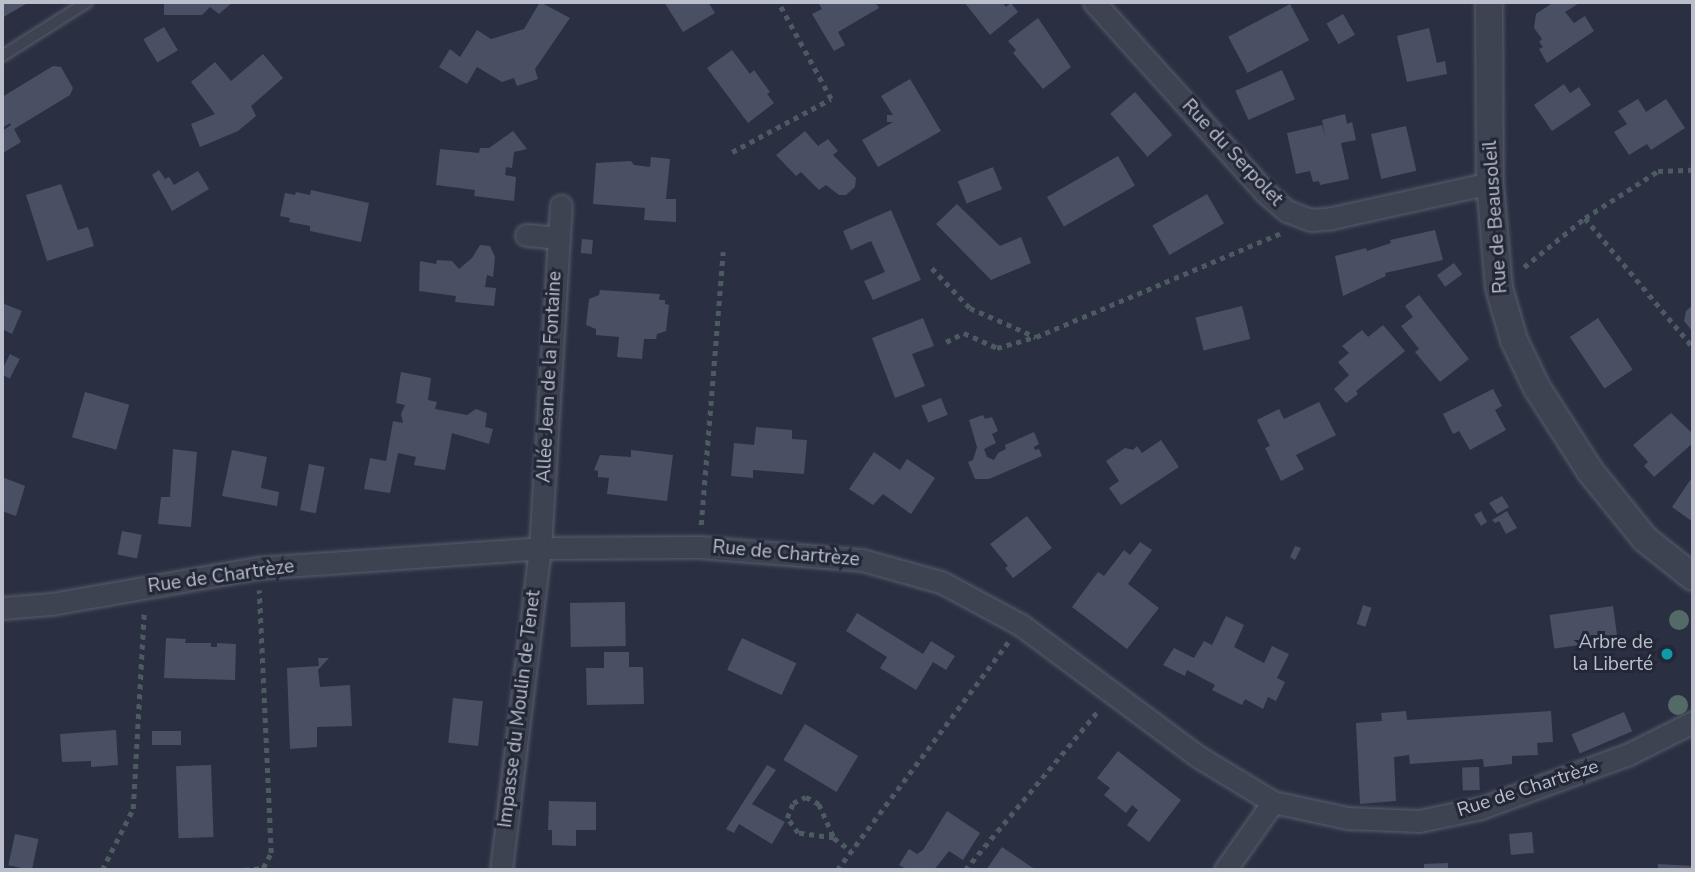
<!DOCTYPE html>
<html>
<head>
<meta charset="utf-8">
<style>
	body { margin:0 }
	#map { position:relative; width:1695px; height:872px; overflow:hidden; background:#2a3042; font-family:"Nunito Sans",sans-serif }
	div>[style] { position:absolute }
	.building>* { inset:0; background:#495063; transform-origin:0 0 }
	.path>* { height:4.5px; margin-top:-2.25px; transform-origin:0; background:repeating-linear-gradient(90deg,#4c5b61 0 5px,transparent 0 10px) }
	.roads { filter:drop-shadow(0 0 2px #595e6c) drop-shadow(0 0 2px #595e6c) }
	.service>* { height:10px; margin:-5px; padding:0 5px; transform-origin:5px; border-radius:5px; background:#3e4351 }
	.minor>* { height:21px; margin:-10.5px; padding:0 10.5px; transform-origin:10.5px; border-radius:10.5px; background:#3e4351 }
	.tertiary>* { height:26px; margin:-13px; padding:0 13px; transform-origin:13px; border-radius:13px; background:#3e4351 }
	.trees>* { width:20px; height:20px; margin:-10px; border-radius:50%; background:#536a66 }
	.dots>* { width:19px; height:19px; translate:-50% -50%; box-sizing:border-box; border:4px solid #222837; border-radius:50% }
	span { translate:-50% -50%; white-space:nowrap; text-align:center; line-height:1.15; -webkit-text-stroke:6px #222837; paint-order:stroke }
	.street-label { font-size:19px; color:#bbbfcb }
	.poi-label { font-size:19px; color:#bbbfcb }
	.right { translate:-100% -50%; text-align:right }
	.frame { position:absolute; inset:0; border:4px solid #bbbfcb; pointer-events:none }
</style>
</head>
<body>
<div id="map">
	<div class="building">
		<i style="clip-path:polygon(2px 2px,25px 2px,26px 4px,2px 18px)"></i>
		<i style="clip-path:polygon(164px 2px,233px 2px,219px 14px,210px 7px,202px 15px,164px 15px)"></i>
		<i style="clip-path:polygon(540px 2px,570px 18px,535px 69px,538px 79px,517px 86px,514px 78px,502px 82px,477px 67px,467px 84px,439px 67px,450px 49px,460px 57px,477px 30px,491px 39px,524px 29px)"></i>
		<i style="clip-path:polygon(664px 2px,708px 2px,715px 13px,683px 32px)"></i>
		<i style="clip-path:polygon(818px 2px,875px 2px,879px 8px,838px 32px,845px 45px,834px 51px,812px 14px,822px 9px)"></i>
		<i style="clip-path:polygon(960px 2px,1002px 2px,1006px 7px,1011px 3px,1018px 12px,990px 35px,965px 3px)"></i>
		<i style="clip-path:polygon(1554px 2px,1581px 2px,1565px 12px,1574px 23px,1585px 16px,1594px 31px,1547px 63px,1539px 49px,1543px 47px,1539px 42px,1542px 39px,1534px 28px,1536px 14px)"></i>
		<i style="left:1290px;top:4px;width:41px;height:70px;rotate:62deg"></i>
		<i style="left:1343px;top:14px;width:24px;height:19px;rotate:60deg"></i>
		<i style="clip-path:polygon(1038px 18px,1071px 67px,1043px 89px,1013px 53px,1016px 50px,1008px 41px)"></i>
		<i style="left:164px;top:27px;width:27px;height:24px;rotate:59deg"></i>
		<i style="clip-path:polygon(1429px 28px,1437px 63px,1445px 61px,1447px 74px,1407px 82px,1397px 36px)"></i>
		<i style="clip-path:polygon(732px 50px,750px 74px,754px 70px,770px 92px,767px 94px,774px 103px,748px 123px,707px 68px)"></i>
		<i style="clip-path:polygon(263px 54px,283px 78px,251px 106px,256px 116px,238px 131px,200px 147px,191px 124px,215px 114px,191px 82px,215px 62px,231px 81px)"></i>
		<i style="clip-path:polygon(53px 66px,61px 67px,73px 88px,70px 95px,14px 129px,21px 142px,3px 153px,2px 131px,11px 125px,10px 123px,2px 128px,2px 97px)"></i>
		<i style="left:1282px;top:70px;width:32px;height:51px;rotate:66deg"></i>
		<i style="clip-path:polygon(910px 79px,941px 131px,878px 167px,862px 140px,893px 122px,887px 122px,887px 115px,893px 115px,881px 96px)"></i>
		<i style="clip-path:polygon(1564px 84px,1570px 93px,1579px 87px,1591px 105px,1552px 131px,1534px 105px)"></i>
		<i style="left:1135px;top:92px;width:57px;height:33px;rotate:49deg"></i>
		<i style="clip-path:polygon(1638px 99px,1646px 112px,1666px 99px,1685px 128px,1651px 150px,1647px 144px,1629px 155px,1614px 132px,1627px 124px,1618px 111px)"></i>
		<i style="clip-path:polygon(1345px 114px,1347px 124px,1352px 122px,1356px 140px,1341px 143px,1349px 179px,1320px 185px,1319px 181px,1313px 182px,1310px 171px,1296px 174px,1287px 133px,1322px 125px,1325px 136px,1322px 120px)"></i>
		<i style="left:1406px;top:126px;width:46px;height:36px;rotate:77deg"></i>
		<i style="clip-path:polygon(513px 131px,527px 149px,514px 152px,512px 168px,506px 167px,505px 175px,516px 177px,514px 201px,474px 196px,475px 190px,436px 185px,440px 149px,479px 153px,480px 148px,489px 148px)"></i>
		<i style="clip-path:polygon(805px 131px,818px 146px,828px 139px,838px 151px,833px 155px,856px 178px,855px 187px,846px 195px,839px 195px,826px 185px,819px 190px,801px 172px,796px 176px,776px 155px)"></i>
		<i style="left:1118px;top:156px;width:34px;height:82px;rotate:60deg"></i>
		<i style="clip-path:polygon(651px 157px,670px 159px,666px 199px,676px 199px,676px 222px,644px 220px,645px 208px,593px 204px,596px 163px,631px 161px,634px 165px,650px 167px)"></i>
		<i style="left:993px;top:167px;width:24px;height:38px;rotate:68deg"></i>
		<i style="clip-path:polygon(159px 170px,165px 179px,169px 177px,174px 185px,198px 171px,209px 189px,172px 211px,152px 175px)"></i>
		<i style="clip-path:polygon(61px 184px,78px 230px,88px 227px,94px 246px,47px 261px,26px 195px)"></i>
		<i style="clip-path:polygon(311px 190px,369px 203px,361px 242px,310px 231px,310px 226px,289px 222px,290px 218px,280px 216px,285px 193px,295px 195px,296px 192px,310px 195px)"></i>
		<i style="left:1207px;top:194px;width:34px;height:63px;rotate:60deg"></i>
		<i style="clip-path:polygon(957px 204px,1000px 246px,1021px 237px,1031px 263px,991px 280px,936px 224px)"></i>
		<i style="clip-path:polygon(891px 210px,921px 280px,873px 300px,864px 281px,885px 272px,871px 241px,851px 250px,843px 231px)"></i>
		<i style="clip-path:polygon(1435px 230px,1443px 260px,1385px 273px,1386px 276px,1343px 296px,1335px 256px,1366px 248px,1367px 251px,1391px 243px,1390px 240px)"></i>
		<i style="left:582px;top:239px;width:11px;height:14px;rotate:5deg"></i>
		<i style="clip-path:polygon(480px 245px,490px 246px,495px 257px,493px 277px,487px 275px,485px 287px,496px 288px,494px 306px,455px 302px,456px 296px,419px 291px,420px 261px,436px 264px,437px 260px,452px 261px,459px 269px,472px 258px)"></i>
		<i style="left:1454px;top:263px;width:14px;height:21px;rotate:54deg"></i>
		<i style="clip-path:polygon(600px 290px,660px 294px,659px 300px,665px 300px,665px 304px,669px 305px,666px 331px,657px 334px,656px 339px,644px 339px,642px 359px,617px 357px,619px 337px,596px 335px,596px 329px,586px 325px,589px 299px,599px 295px)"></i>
		<i style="clip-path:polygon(1419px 295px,1469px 359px,1440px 382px,1415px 352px,1419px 349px,1401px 326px,1413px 317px,1405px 306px)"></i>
		<i style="clip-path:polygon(2px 303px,22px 311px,12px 334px,2px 329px)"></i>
		<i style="clip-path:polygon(1693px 305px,1693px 332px,1684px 321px,1686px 311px)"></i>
		<i style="left:1242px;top:306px;width:34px;height:48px;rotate:76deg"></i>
		<i style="clip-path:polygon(923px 318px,934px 346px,912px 354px,925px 386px,895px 398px,872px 338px)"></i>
		<i style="left:1598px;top:318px;width:62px;height:34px;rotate:56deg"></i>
		<i style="clip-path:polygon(1383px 325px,1405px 351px,1356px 391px,1358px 394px,1346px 403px,1334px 389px,1349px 375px,1338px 362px,1349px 353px,1342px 346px,1362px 330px,1368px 337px)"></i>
		<i style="left:10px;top:354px;width:11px;height:22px;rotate:27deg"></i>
		<i style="clip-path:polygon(401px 372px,431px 378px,428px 400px,437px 402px,435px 409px,467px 415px,476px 409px,487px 413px,485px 427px,493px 429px,489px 444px,452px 433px,445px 470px,414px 465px,416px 457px,398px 453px,390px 493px,364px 489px,370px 458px,386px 461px,393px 421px,403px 423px,401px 414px,405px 405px,396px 403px)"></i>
		<i style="clip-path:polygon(1493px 389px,1502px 406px,1495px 410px,1506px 430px,1470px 450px,1459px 431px,1453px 434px,1443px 414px)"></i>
		<i style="left:85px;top:392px;width:46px;height:47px;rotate:16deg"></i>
		<i style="left:941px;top:398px;width:18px;height:21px;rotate:68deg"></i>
		<i style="clip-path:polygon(1319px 402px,1336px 435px,1296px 455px,1304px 469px,1281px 481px,1265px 448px,1270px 446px,1257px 420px,1279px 409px,1284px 419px)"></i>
		<i style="clip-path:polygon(1671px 413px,1693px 434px,1693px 443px,1654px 477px,1644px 466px,1648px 462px,1633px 445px)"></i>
		<i style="clip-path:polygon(983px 415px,985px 419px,992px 417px,998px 431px,992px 434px,996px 443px,984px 449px,987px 457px,994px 460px,998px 453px,1006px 449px,1005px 445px,1034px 432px,1039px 444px,1034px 447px,1035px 450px,1039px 449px,1042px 456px,989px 479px,975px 479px,968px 462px,973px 460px,977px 447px,969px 420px)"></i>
		<i style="clip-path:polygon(756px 427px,792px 430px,792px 439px,807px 440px,804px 474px,753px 470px,753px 478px,731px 476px,734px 443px,754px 445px)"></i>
		<i style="clip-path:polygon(1161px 440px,1179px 467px,1121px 505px,1109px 488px,1119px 481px,1106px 461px,1125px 448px,1133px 450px,1137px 446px,1142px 453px)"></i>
		<i style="clip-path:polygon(173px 449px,197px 452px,191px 527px,158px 524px,161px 497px,170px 497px)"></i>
		<i style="clip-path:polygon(232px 450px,267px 457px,261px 488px,279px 492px,277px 506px,222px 496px)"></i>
		<i style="clip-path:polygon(631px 450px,673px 455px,667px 501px,607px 494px,609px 478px,598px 477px,598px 471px,594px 470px,600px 455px,631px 457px)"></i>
		<i style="clip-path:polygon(874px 452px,900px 470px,907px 459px,935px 478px,911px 514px,883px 494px,873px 505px,849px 489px)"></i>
		<i style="left:309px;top:464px;width:16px;height:47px;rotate:11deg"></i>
		<i style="clip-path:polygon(1693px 476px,1693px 522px,1672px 507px)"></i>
		<i style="clip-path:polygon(2px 477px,25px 486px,16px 516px,2px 511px)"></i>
		<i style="clip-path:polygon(1502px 496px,1509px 507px,1497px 514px,1489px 503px)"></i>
		<i style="clip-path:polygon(1481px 511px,1487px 522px,1481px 526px,1474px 515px)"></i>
		<i style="clip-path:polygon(1507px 511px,1517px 528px,1506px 534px,1499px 521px,1495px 523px,1492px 520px)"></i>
		<i style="clip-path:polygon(1027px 516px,1052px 548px,1013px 578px,1005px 568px,1008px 566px,990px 544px)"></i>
		<i style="left:122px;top:531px;width:20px;height:24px;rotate:11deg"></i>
		<i style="clip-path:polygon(1140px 542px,1152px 550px,1128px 584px,1159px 608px,1127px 649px,1072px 607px,1098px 572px,1104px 576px,1124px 550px,1130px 555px)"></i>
		<i style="clip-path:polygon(1295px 546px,1301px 548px,1295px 560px,1290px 557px)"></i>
		<i style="left:625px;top:602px;width:44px;height:55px;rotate:89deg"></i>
		<i style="left:1363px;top:605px;width:9px;height:20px;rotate:18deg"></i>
		<i style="left:1613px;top:606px;width:34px;height:64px;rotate:82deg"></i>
		<i style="clip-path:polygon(857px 613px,923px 654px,931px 641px,955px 656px,946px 670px,933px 662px,916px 690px,880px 668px,887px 657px,846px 631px)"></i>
		<i style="clip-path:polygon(1226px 616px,1244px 625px,1234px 647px,1264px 663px,1272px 646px,1289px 654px,1277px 678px,1285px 682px,1276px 701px,1268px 697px,1263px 709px,1245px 699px,1242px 705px,1212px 690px,1215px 685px,1187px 670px,1185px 676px,1163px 665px,1174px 648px,1194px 658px,1204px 641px,1212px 645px)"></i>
		<i style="clip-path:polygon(166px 638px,186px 639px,185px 643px,211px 643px,211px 647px,217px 647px,217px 643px,236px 644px,235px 680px,164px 678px)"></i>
		<i style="left:742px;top:638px;width:60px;height:35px;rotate:25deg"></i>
		<i style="clip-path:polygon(604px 652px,629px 652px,629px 667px,643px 667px,644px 704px,587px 705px,586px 668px,604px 668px)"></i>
		<i style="clip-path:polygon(318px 658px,329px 658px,318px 670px,320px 687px,350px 685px,352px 726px,317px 727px,317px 747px,290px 749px,287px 668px,319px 666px)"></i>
		<i style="left:453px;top:698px;width:30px;height:45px;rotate:6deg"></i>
		<i style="clip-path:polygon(1406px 711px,1407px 720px,1551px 711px,1553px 742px,1537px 743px,1538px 755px,1512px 756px,1512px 764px,1484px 767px,1483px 759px,1410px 764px,1409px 755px,1394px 757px,1396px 801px,1360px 804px,1356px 723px,1382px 721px,1381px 713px)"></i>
		<i style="left:1624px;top:712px;width:21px;height:57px;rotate:67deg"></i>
		<i style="left:805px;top:724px;width:62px;height:42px;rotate:31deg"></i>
		<i style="clip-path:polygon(116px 730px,118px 765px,91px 767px,91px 761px,62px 762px,60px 734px)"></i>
		<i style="left:152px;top:731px;width:29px;height:14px"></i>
		<i style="clip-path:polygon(1118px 751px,1181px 800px,1149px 842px,1127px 825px,1138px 810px,1132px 805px,1126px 813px,1104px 795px,1110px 788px,1097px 778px)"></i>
		<i style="left:211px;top:765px;width:72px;height:35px;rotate:88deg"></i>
		<i style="clip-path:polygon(767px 765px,776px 770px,752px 804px,785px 822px,772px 844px,739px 824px,734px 833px,726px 829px)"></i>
		<i style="left:1479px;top:767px;width:23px;height:17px;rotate:88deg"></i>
		<i style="clip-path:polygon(549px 801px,596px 802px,596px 830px,576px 830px,576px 846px,552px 845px,552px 830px,548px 830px)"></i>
		<i style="clip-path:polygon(947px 811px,980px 833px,963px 860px,949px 851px,934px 870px,908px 870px,899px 865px,909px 849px,917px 854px,923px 850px)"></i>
		<i style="left:1532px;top:832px;width:21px;height:23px;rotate:85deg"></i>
		<i style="left:15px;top:834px;width:24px;height:32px;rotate:12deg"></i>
		<i style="clip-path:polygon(1002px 847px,1030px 866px,1037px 870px,986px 870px)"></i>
		<i style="clip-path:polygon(1448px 863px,1448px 870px,1424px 870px,1424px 864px)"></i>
		<i style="clip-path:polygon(1658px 864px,1693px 866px,1693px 870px,1658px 870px)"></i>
	</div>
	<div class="path">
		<i style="left:732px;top:152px;width:112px;rotate:-28.2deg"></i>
		<i style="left:831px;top:99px;width:111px;rotate:-118.7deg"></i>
		<i style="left:1585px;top:218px;width:168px;rotate:50.1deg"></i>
		<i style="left:1524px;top:267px;width:78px;rotate:-38.8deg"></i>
		<i style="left:1585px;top:218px;width:87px;rotate:-32.8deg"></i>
		<i style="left:1658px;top:171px;width:35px;rotate:-2deg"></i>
		<i style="left:932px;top:268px;width:55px;rotate:46.5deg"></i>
		<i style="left:970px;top:308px;width:72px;rotate:23.7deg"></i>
		<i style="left:1036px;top:337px;width:266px;rotate:-23deg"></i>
		<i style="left:946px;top:342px;width:20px;rotate:-27deg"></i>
		<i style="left:964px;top:333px;width:36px;rotate:24deg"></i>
		<i style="left:997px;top:348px;width:40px;rotate:-16deg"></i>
		<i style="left:701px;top:525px;width:274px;rotate:-85.4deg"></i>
		<i style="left:834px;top:838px;width:36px;rotate:-172deg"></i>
		<i style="left:798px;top:833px;width:19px;rotate:-126deg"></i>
		<i style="left:787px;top:818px;width:16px;rotate:-68deg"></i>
		<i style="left:793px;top:803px;width:14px;rotate:-25deg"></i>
		<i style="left:806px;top:797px;width:15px;rotate:28deg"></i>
		<i style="left:819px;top:804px;width:37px;rotate:66deg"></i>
		<i style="left:834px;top:838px;width:21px;rotate:37deg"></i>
		<i style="left:102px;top:870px;width:68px;rotate:-63.1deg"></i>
		<i style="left:133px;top:809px;width:199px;rotate:-86.8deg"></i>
		<i style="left:244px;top:870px;width:19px;rotate:-6deg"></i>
		<i style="left:263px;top:868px;width:17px;rotate:-62deg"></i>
		<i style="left:271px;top:853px;width:263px;rotate:-92.6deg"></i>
		<i style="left:837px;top:870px;width:285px;rotate:-53.1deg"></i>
		<i style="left:965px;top:870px;width:209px;rotate:-50.1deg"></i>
	</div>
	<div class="roads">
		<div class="service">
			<i style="left:2px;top:56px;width:101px;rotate:-32.4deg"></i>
		</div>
		<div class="minor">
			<i style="left:1094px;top:2px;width:257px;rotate:48deg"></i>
			<i style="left:1266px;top:193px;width:28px;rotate:41deg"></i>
			<i style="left:1287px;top:211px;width:26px;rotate:21deg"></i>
			<i style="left:1311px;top:220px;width:21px;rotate:-5deg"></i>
			<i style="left:1332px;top:218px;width:162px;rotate:-12.5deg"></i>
			<i style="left:526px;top:235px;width:32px;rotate:5deg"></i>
			<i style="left:2px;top:608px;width:49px;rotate:-4.7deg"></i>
			<i style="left:51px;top:604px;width:209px;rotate:-9.9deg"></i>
			<i style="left:257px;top:568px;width:284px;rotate:-4deg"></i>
			<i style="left:540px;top:548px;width:159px;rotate:-0.4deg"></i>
			<i style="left:699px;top:547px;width:164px;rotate:4.6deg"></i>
			<i style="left:862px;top:560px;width:82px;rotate:15.6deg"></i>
			<i style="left:941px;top:582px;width:91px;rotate:28.3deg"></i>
			<i style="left:1021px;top:625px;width:222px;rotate:36.6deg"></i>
			<i style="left:1199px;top:757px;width:87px;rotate:31.3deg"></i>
			<i style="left:1273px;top:802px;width:76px;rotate:12.2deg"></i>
			<i style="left:1347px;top:818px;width:72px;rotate:2.4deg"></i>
			<i style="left:1419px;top:821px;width:63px;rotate:-11.8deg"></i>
			<i style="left:1481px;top:808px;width:155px;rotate:-20deg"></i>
			<i style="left:1627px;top:755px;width:74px;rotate:-26.6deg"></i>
			<i style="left:501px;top:870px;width:324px;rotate:-83.1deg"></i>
			<i style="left:540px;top:548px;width:343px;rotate:-86.5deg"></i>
			<i style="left:1225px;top:870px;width:83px;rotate:-54.8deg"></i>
		</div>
		<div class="tertiary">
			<i style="left:1489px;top:2px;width:181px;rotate:89.7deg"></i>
			<i style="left:1490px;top:183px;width:105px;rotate:85.1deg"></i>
			<i style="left:1499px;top:288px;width:54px;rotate:73.9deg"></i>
			<i style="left:1514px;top:340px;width:53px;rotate:64.4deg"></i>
			<i style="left:1537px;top:388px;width:98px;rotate:57.4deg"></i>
			<i style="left:1590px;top:471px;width:87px;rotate:51deg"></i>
			<i style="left:1645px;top:539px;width:61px;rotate:38.4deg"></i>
		</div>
	</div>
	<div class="trees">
		<i style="left:1679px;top:620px"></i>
		<i style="left:1678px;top:705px"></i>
	</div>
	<div class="dots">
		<i style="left:1667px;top:654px;background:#0f9aa8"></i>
	</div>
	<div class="street-label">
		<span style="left:1232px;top:153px;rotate:47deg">Rue du Serpolet</span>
		<span style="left:1496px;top:217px;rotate:-94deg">Rue de Beausoleil</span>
		<span style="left:550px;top:377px;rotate:-87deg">Allée Jean de la Fontaine</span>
		<span style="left:786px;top:554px;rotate:5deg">Rue de Chartrèze</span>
		<span style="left:221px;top:577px;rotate:-8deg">Rue de Chartrèze</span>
		<span style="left:520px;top:709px;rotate:-83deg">Impasse du Moulin de Tenet</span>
		<span style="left:1528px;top:789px;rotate:-18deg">Rue de Chartrèze</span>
	</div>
	<div class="poi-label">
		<span class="right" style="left:1653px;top:654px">Arbre de<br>la Liberté</span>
	</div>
	<div class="frame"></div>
</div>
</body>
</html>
